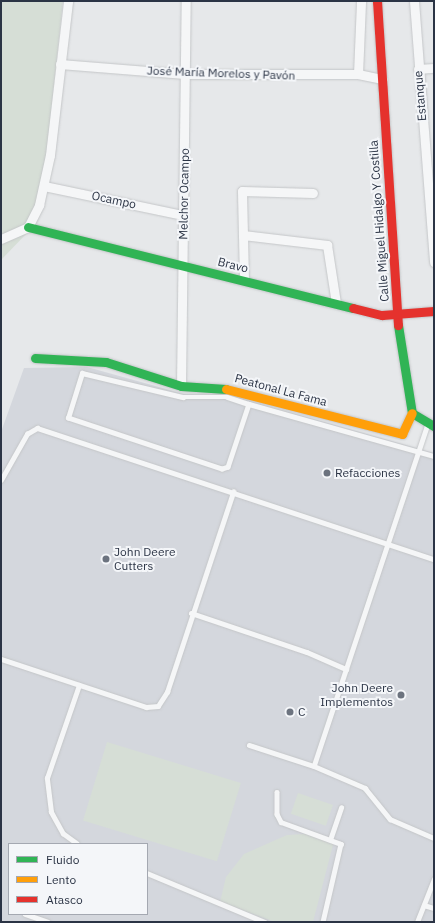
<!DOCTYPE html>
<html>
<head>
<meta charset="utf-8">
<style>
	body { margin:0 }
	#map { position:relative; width:435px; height:923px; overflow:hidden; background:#e6e8ea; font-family:"IBM Plex Sans",sans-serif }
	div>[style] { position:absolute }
	.built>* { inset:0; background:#d4d7dd }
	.green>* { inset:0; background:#d6ded6; transform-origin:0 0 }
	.roads { filter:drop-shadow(0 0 1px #c4c6c8) drop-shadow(0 0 1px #c4c6c8) }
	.lane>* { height:4.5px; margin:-2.25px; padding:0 2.25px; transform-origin:2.25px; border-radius:2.25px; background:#f5f6f7 }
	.street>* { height:9px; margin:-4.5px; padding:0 4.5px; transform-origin:4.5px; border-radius:4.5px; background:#f5f6f7 }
	.fast>* { height:9px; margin:-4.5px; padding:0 4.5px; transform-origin:4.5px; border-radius:4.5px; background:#30b455 }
	.slow>* { height:9px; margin:-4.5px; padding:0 4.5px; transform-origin:4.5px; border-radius:4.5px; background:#ff9f0a }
	.jam>* { height:9px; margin:-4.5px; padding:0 4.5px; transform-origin:4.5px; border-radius:4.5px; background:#e5322d }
	.dots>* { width:11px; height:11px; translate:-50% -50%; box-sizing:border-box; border:2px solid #f4f6f9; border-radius:50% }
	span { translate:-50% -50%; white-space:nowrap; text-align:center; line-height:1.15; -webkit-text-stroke:4px #f4f6f9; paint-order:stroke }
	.street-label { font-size:12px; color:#2b3445 }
	.poi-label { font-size:12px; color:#2b3445 }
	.left { translate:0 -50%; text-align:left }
	.right { translate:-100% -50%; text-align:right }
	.frame { position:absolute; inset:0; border:2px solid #2b3445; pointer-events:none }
	.legend { position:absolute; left:8px; top:843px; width:140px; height:72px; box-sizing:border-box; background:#f4f6f9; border:1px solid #a4a8b1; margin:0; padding:5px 7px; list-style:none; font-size:12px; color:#2b3445 }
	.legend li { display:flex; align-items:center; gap:8px; height:20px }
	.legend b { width:20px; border:1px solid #a4a8b1 }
</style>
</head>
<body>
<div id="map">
	<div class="built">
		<i style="clip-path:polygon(evenodd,87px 367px,184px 394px,232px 396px,434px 453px,434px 922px,1px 922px,1px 432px,24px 368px,87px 367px,9px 844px,147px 844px,147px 914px,9px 914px,9px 844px)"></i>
	</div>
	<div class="green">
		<i style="clip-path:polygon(1px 1px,63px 1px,46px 160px,30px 230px,1px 260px)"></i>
		<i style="left:107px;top:742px;width:140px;height:82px;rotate:17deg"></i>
		<i style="left:298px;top:793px;width:37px;height:22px;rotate:19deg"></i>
		<i style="clip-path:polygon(304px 834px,334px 841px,313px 922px,275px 922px,220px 902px,226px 877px,244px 854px,287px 835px)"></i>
	</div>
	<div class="roads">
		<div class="lane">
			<i style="left:82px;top:373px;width:104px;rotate:13.4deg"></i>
			<i style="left:183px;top:397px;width:44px"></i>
			<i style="left:227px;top:397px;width:23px;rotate:18deg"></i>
			<i style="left:249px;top:404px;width:66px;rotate:108.4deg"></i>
			<i style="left:228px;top:467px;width:6px;rotate:162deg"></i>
			<i style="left:222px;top:469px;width:162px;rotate:-161.7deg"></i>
			<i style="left:68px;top:418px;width:47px;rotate:-72.7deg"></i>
			<i style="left:249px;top:404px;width:192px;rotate:15.7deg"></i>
			<i style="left:428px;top:424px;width:360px;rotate:108.4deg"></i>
			<i style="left:314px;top:766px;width:56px;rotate:23.3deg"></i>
			<i style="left:365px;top:788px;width:40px;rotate:51deg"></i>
			<i style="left:390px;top:819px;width:48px;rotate:23.4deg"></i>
			<i style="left:1px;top:480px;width:53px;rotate:-60.5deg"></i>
			<i style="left:27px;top:434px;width:12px;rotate:-31deg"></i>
			<i style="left:37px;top:428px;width:418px;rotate:18.3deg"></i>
			<i style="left:191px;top:613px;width:122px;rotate:18.6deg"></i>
			<i style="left:307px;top:652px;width:43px;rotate:23.6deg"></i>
			<i style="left:1px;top:659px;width:153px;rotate:18.3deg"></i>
			<i style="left:146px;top:707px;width:12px;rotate:-5deg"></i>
			<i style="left:158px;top:706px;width:17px;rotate:-57deg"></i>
			<i style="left:167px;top:692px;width:211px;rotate:-71.7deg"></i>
			<i style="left:249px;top:745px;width:68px;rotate:17.9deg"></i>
			<i style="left:277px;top:792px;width:22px;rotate:90deg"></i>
			<i style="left:277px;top:814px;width:9px;rotate:63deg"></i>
			<i style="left:281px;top:822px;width:64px;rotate:20.1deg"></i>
			<i style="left:341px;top:844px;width:80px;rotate:103deg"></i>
			<i style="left:331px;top:837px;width:31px;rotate:-71deg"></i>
			<i style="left:77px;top:844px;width:17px;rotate:-144deg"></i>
			<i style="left:63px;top:834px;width:25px;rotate:-119deg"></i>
			<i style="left:51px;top:812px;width:34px;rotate:-97deg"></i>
			<i style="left:47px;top:778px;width:98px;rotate:-71deg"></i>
			<i style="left:147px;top:873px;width:128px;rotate:22.6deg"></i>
			<i style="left:424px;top:905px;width:10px;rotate:17deg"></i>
			<i style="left:25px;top:914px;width:24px;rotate:19deg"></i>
			<i style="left:417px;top:922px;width:46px;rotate:-68.4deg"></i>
		</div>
		<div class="street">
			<i style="left:414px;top:1px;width:262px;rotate:85.6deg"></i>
			<i style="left:60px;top:64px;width:125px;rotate:4.6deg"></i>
			<i style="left:185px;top:74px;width:173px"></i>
			<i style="left:358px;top:74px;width:25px;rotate:12deg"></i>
			<i style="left:418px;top:69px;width:16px;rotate:-4deg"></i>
			<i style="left:358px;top:74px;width:73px;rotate:-87.6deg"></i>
			<i style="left:44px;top:186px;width:142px;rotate:11.8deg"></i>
			<i style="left:243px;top:235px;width:85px;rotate:6.8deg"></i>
			<i style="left:327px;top:245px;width:59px;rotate:81.2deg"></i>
			<i style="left:1px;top:239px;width:30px;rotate:-24deg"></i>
			<i style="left:28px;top:227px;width:25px;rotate:-63deg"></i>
			<i style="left:39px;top:205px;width:51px;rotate:-77.6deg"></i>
			<i style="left:50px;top:155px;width:155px;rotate:-83.3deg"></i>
			<i style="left:244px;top:280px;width:89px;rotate:-91.3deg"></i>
			<i style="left:242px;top:191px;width:71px;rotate:1.6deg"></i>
			<i style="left:181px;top:386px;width:385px;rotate:-89.3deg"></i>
		</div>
		<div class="fast">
			<i style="left:28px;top:227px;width:335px;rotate:14deg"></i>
			<i style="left:398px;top:325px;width:89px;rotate:81deg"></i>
			<i style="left:412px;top:413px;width:26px;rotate:31deg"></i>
			<i style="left:35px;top:358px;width:71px;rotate:3.2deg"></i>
			<i style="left:106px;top:362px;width:79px;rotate:17.7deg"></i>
			<i style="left:181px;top:386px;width:45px;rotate:3.8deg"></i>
		</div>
		<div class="slow">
			<i style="left:226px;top:389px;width:182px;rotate:14.3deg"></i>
			<i style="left:402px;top:434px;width:23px;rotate:-65deg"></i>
		</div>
		<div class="jam">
			<i style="left:377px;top:1px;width:325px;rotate:86.3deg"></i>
			<i style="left:353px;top:308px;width:30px;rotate:14deg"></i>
			<i style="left:382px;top:315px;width:52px;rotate:-4.4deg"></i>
		</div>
	</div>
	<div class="dots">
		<i style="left:327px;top:473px;background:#6c737f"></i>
		<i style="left:106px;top:559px;background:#6c737f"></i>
		<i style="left:401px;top:695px;background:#6c737f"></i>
		<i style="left:290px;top:712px;background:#6c737f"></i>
	</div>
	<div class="street-label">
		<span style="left:221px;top:73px;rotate:2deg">José María Morelos y Pavón</span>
		<span style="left:420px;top:96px;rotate:-95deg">Estanque</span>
		<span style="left:184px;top:194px;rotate:-89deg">Melchor Ocampo</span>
		<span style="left:114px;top:200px;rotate:12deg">Ocampo</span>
		<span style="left:379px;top:221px;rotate:-94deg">Calle Miguel Hidalgo Y Costilla</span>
		<span style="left:233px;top:265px;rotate:14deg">Bravo</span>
		<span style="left:281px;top:390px;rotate:15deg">Peatonal La Fama</span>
	</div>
	<div class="poi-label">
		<span class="left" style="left:335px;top:473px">Refacciones</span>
		<span class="left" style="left:114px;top:559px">John Deere<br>Cutters</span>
		<span class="right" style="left:393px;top:695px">John Deere<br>Implementos</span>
		<span class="left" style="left:298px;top:712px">C</span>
	</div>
	<div class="frame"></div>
	<ul class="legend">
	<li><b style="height:5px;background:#30b455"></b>Fluido</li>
	<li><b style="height:5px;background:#ff9f0a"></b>Lento</li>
	<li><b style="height:5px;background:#e5322d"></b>Atasco</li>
	</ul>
</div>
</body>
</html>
